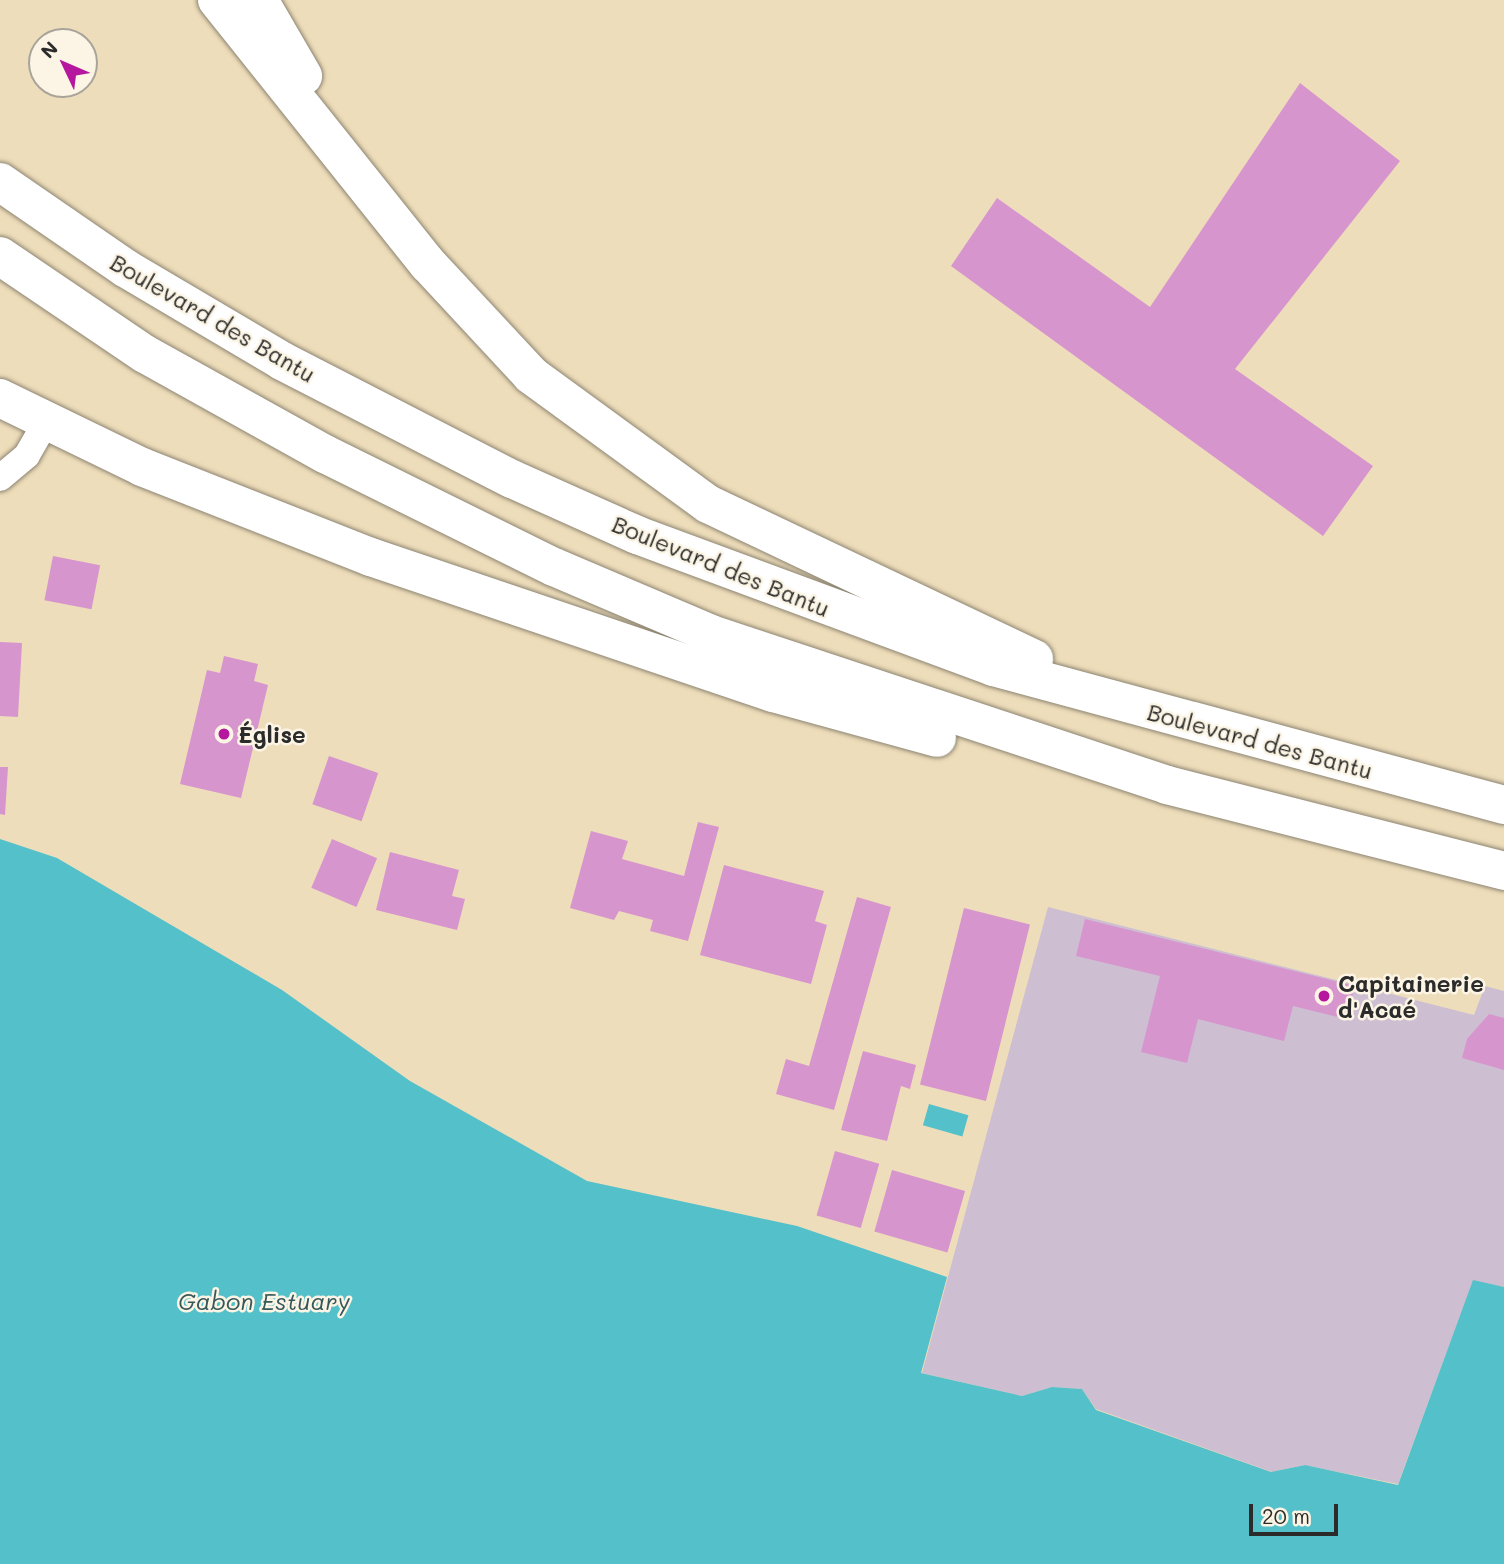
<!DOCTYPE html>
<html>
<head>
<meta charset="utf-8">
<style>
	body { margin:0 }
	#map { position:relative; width:1504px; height:1564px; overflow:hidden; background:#eeddba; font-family:Mali,sans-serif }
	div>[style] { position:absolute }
	.industrial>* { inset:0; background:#cdbed2 }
	.water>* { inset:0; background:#53c0ca; transform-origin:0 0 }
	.building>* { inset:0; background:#d795ce; transform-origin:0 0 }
	.roads { filter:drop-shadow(0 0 2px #8c8472) drop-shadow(0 0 2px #8c8472) }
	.street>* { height:26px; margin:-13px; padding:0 13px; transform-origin:13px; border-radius:13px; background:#fff }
	.highway>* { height:38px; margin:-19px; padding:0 19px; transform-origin:19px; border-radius:19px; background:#fff }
	.dots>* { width:19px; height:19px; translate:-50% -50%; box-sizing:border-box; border:4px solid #fcf5e5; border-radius:50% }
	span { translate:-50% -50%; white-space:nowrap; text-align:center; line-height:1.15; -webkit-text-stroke:5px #fcf5e5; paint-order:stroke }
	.street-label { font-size:23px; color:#2b2b2b }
	.poi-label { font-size:23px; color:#2b2b2b; font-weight:700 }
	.left { translate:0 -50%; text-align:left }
	.water-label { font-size:24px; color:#37585b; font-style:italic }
	.north { position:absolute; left:28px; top:28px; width:70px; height:70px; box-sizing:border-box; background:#fcf5e5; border:2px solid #a8a49b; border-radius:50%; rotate:314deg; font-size:19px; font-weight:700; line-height:28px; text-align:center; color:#2b2b2b }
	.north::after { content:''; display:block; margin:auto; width:24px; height:32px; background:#b5179e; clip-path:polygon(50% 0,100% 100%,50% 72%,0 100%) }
	.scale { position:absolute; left:1249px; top:1504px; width:89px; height:32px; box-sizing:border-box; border:4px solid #2b2b2b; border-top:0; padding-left:9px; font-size:21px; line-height:24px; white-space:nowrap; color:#2b2b2b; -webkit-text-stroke:5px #fcf5e5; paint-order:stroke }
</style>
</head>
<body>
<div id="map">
	<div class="industrial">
		<i style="clip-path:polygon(1048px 907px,1474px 1015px,1485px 986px,1504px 991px,1504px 1287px,1473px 1281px,1398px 1484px,1304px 1465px,1272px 1472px,1096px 1409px,1082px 1389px,1052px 1387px,1022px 1396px,922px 1373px)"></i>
	</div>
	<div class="water">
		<i style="clip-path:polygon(0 839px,57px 858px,282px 990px,410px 1081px,587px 1181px,797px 1226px,947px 1277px,921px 1373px,1022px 1396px,1052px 1387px,1082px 1389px,1096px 1410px,1271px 1472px,1305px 1465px,1398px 1485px,1473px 1280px,1504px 1287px,1504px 1564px,0 1564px)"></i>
		<i style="left:929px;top:1104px;width:41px;height:22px;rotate:16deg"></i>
	</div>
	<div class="building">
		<i style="clip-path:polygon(1300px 83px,1400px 161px,1235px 369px,1373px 466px,1323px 536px,951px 266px,997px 198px,1150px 307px)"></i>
		<i style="left:53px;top:556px;width:48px;height:45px;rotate:11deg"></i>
		<i style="clip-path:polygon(0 642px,22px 643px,18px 717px,0 716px)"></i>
		<i style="clip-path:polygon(224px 656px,258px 664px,254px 681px,268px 685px,241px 798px,180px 784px,207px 670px,220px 673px)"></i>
		<i style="left:329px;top:756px;width:52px;height:51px;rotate:19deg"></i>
		<i style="clip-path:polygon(0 767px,8px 767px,5px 815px,0 814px)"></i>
		<i style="clip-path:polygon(698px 822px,719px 827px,688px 941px,650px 931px,653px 920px,619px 911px,614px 920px,570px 908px,591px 831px,628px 841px,622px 859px,684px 876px)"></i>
		<i style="left:332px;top:839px;width:49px;height:53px;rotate:23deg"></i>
		<i style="clip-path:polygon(390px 852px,459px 870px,452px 896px,465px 899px,457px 930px,376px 910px)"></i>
		<i style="clip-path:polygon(724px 865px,824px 891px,815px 921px,827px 925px,811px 984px,700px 955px)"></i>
		<i style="clip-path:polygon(857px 897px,891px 907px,834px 1110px,776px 1094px,786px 1059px,809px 1066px)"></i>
		<i style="left:964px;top:908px;width:68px;height:182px;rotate:14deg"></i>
		<i style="clip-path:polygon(1085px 919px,1355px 986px,1346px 1019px,1293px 1006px,1284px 1041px,1198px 1019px,1187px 1063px,1141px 1052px,1160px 976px,1076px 956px)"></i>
		<i style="clip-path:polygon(1489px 1014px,1504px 1018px,1504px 1070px,1462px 1058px,1467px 1039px)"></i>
		<i style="clip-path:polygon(863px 1051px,916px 1065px,910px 1089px,901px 1086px,887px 1141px,841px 1130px)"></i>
		<i style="left:835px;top:1151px;width:46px;height:67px;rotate:16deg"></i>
		<i style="left:892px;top:1170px;width:76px;height:64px;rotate:16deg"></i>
	</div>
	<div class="roads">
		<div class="street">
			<i style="left:0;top:478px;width:35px;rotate:-40deg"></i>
			<i style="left:27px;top:455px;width:38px;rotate:-60deg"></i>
		</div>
		<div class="highway">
			<i style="left:217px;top:0;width:338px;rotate:51.4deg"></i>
			<i style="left:428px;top:264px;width:151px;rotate:47.1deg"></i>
			<i style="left:531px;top:375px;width:219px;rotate:36.1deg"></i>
			<i style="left:708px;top:504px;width:361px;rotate:25.4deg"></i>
			<i style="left:259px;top:0;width:88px;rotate:59.9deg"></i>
			<i style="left:0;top:182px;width:152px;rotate:34.5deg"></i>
			<i style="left:125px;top:268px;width:182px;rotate:30.6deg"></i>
			<i style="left:282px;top:361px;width:259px;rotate:27.2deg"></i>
			<i style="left:512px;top:479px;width:137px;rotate:24.1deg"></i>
			<i style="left:637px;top:535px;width:380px;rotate:20.3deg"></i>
			<i style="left:993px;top:667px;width:529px;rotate:15.11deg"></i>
			<i style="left:0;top:256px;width:175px;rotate:34.1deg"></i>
			<i style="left:145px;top:354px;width:206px;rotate:29.1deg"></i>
			<i style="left:325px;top:454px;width:255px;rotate:26.3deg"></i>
			<i style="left:554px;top:567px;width:171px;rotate:23.1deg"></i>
			<i style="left:711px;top:634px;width:480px;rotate:18.3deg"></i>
			<i style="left:1167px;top:785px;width:348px;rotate:14.3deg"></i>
			<i style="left:0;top:398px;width:158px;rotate:25.9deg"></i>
			<i style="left:142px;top:467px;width:246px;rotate:21.5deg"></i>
			<i style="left:371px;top:557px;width:424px;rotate:18.7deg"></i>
			<i style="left:773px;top:693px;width:170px;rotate:15.3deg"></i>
		</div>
	</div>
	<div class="dots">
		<i style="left:224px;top:734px;background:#b5179e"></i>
		<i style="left:1324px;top:996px;background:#b5179e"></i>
	</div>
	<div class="street-label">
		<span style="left:213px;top:318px;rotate:30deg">Boulevard des Bantu</span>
		<span style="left:721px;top:566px;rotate:22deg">Boulevard des Bantu</span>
		<span style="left:1260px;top:741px;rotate:15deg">Boulevard des Bantu</span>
	</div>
	<div class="poi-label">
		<span class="left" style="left:238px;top:734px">Église</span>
		<span class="left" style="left:1338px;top:996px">Capitainerie<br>d'Acaé</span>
	</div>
	<div class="water-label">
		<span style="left:264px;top:1301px">Gabon Estuary</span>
	</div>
	<div class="north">N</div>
	<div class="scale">20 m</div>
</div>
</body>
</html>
